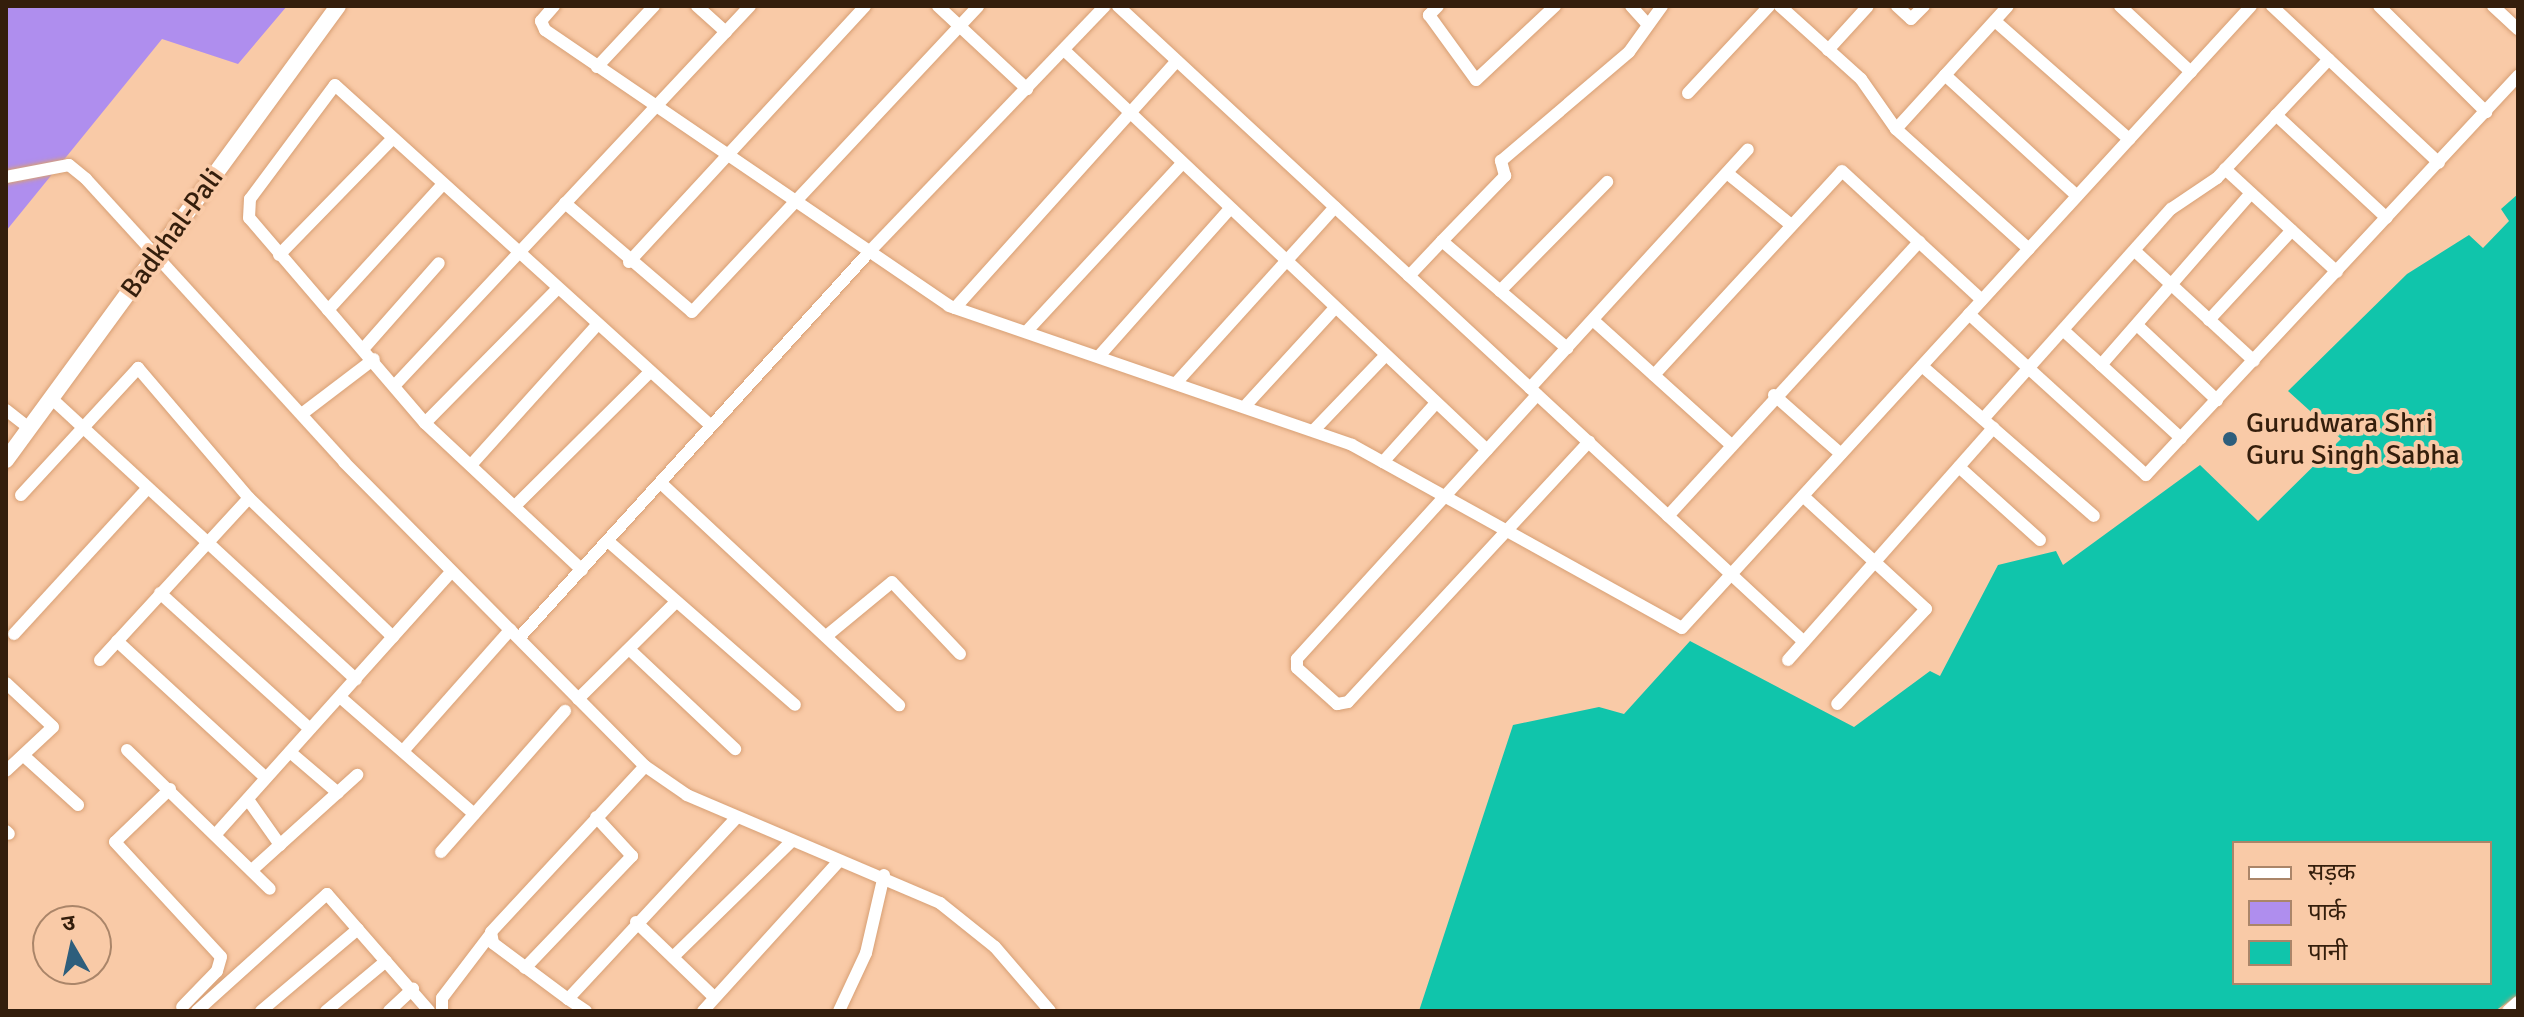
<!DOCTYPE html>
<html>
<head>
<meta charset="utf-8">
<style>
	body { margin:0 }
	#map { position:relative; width:2524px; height:1017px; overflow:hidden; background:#f9caa7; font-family:Signika,"Noto Sans Devanagari",sans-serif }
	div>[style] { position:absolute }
	.green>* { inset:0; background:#af8eee }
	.water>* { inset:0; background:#10c5ab }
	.roads { filter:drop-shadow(0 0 2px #d79f74) drop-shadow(0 0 2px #d79f74) }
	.minor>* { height:12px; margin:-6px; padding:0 6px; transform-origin:6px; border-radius:6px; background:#fff }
	.tertiary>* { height:16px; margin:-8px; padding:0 8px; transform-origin:8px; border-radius:8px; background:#fff }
	.dots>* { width:22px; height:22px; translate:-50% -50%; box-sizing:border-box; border:4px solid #f9caa7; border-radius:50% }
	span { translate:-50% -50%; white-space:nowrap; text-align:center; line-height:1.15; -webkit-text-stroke:8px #f9caa7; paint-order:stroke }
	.street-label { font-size:28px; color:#341e0c }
	.poi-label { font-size:28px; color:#341e0c }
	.left { translate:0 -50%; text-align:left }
	.frame { position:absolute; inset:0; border:8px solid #341e0c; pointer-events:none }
	.legend { position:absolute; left:2232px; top:841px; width:260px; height:144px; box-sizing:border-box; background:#f9caa7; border:2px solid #aa8569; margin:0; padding:10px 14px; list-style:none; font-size:24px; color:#341e0c }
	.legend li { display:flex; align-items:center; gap:16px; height:40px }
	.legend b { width:40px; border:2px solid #aa8569 }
	.north { position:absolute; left:32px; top:905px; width:80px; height:80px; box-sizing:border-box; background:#f9caa7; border:2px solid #aa8569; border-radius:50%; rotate:351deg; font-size:22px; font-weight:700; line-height:32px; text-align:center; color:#341e0c }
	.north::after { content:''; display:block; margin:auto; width:28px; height:36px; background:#2e5e7c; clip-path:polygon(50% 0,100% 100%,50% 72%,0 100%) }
</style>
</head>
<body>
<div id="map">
	<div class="green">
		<i style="clip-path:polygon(6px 6px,287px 6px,238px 64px,162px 39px,6px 231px)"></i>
	</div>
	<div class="water">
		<i style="clip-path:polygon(evenodd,2518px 194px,2518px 995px,2495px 1011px,1419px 1011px,1513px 725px,1599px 707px,1624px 714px,1690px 641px,1854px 727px,1930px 671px,1940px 676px,1998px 565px,2056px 551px,2063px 565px,2200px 465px,2258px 521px,2341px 439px,2288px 391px,2407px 274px,2469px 235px,2483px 248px,2509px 221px,2501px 209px,2518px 194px,2234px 843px,2490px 843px,2490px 983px,2234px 983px,2234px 843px)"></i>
	</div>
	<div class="roads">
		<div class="minor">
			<i style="left:554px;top:6px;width:20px;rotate:131deg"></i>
			<i style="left:541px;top:21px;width:10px;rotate:66deg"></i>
			<i style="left:545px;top:30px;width:489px;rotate:34.3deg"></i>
			<i style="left:949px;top:306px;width:426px;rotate:19deg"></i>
			<i style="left:1352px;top:445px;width:377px;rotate:29deg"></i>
			<i style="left:1682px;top:628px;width:843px;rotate:-47.55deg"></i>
			<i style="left:697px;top:6px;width:39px;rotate:42deg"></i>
			<i style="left:938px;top:6px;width:122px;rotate:43deg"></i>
			<i style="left:1118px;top:6px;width:935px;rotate:42.83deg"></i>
			<i style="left:1438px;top:6px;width:13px;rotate:135deg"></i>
			<i style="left:1429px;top:15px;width:80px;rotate:54.1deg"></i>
			<i style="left:1476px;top:80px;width:108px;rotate:-43.1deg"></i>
			<i style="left:1631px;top:6px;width:25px;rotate:48deg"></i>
			<i style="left:1780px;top:6px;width:109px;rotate:42deg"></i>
			<i style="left:1861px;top:79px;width:61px;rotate:55deg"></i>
			<i style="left:1896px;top:129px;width:179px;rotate:42.1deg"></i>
			<i style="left:1897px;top:6px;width:19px;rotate:43deg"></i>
			<i style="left:1911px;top:19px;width:18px;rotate:-45deg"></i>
			<i style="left:2120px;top:6px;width:97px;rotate:42.9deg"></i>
			<i style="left:2272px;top:6px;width:229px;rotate:43.2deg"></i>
			<i style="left:2379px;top:6px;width:151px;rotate:44.7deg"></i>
			<i style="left:2493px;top:6px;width:34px;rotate:43deg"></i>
			<i style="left:1995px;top:21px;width:179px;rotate:41.4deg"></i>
			<i style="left:1064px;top:50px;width:582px;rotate:43.4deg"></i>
			<i style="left:1828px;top:50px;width:59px;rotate:-47.7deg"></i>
			<i style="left:597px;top:67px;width:83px;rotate:-46.9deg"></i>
			<i style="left:1945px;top:75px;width:179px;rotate:42.5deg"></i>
			<i style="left:1688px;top:93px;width:119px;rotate:-47deg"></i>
			<i style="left:2276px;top:115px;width:151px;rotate:42.9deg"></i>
			<i style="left:1896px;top:129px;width:166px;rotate:-47.7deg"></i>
			<i style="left:2225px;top:169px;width:152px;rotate:42.6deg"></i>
			<i style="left:1727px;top:173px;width:81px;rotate:39deg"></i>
			<i style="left:6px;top:177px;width:64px;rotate:-10.8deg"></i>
			<i style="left:69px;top:165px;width:22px;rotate:39deg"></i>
			<i style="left:86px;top:179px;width:383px;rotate:47.6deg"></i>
			<i style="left:344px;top:462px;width:428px;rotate:45.3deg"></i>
			<i style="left:645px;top:766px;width:51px;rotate:34.6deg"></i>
			<i style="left:687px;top:795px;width:275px;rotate:23.1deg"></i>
			<i style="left:940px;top:903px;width:70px;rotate:38.7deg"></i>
			<i style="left:995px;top:947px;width:84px;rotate:49.3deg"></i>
			<i style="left:565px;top:203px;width:167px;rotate:40.6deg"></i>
			<i style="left:692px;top:312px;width:419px;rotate:-46.9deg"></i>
			<i style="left:1442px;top:241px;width:91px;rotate:-45.9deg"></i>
			<i style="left:1505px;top:176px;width:16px;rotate:-105deg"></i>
			<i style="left:1501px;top:161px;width:168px;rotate:-40.4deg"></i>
			<i style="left:1629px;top:52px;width:57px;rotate:-54.3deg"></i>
			<i style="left:2137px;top:253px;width:159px;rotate:42.7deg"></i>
			<i style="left:279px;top:255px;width:163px;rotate:-45.7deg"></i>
			<i style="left:629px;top:262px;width:348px;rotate:-47.3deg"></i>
			<i style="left:1409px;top:276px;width:48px;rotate:-46.7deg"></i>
			<i style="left:1442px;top:241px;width:165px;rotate:40.6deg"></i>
			<i style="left:1500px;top:291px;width:153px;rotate:-45.5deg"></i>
			<i style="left:955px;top:308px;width:332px;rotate:-48.1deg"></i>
			<i style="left:328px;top:310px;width:171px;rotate:-47.6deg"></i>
			<i style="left:1969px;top:314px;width:239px;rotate:42.3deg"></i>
			<i style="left:2146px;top:475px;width:546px;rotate:-47.01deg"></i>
			<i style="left:2209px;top:320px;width:122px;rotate:-47.3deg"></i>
			<i style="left:1594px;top:321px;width:185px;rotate:42.1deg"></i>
			<i style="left:2137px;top:325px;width:110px;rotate:43.2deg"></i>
			<i style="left:2063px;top:330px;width:160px;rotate:42.5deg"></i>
			<i style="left:1027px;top:331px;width:225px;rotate:-47.2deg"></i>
			<i style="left:364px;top:348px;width:113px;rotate:-48.6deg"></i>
			<i style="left:1100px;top:355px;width:193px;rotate:-48.4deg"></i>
			<i style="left:2101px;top:365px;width:228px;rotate:-48.9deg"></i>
			<i style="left:1922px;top:366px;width:228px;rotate:41.1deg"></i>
			<i style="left:1654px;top:375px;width:277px;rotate:-47.3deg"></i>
			<i style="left:1842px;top:171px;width:190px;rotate:42.7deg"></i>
			<i style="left:1176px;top:383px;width:237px;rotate:-47.9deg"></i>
			<i style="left:396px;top:384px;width:518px;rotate:-46.88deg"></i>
			<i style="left:1530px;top:388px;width:323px;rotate:-47.6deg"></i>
			<i style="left:1537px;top:395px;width:357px;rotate:132.3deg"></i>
			<i style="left:1297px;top:659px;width:9px;rotate:90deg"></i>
			<i style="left:1297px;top:668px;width:54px;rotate:42deg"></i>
			<i style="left:1337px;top:704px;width:11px;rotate:-10deg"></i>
			<i style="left:1348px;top:702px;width:355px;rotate:-47.2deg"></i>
			<i style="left:1774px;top:395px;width:89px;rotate:41.4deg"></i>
			<i style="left:51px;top:398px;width:415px;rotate:42.7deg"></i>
			<i style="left:1247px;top:404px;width:129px;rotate:-47.5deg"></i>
			<i style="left:6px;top:410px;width:29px;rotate:38deg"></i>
			<i style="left:303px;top:413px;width:89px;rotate:-37.3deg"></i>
			<i style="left:1983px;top:419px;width:282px;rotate:-48.2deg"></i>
			<i style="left:2171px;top:209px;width:55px;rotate:-34deg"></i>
			<i style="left:2217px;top:178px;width:163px;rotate:-46.7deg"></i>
			<i style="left:425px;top:423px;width:188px;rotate:-45.4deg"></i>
			<i style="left:1314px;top:430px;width:103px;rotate:-46.2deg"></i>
			<i style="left:1383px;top:462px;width:79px;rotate:-48.1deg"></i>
			<i style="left:471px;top:465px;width:188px;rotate:-48deg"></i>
			<i style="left:1959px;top:467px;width:109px;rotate:42deg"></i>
			<i style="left:663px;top:485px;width:323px;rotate:43deg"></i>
			<i style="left:21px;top:495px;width:173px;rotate:-47.3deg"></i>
			<i style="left:138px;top:368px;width:171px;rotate:49.5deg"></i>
			<i style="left:249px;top:498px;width:200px;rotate:44deg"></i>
			<i style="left:1803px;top:496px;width:167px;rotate:42.6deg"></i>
			<i style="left:1926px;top:609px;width:130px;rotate:133.1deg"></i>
			<i style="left:515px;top:506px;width:187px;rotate:-44.8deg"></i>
			<i style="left:1668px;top:516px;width:372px;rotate:-47.5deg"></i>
			<i style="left:609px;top:542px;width:247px;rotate:41.2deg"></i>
			<i style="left:582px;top:570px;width:215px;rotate:-136.9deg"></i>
			<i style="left:425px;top:423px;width:270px;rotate:-130.6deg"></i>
			<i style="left:249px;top:218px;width:19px;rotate:-87deg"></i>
			<i style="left:250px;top:199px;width:142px;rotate:-53.3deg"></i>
			<i style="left:335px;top:85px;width:505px;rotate:42.19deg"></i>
			<i style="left:160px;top:593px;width:202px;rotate:42.2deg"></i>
			<i style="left:830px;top:633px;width:80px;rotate:-39.4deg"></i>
			<i style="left:892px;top:582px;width:99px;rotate:46.6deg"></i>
			<i style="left:14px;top:634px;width:198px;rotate:-47.5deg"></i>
			<i style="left:519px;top:638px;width:522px;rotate:-47.79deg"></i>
			<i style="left:870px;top:251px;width:339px;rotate:-46.2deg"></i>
			<i style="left:117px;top:641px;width:202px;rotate:42.6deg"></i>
			<i style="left:629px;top:649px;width:146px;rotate:43.3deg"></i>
			<i style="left:100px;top:660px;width:220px;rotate:-47.4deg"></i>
			<i style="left:1788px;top:660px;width:310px;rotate:-48.5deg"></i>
			<i style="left:6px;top:683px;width:64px;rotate:43.1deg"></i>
			<i style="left:53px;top:727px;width:64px;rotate:136.9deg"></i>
			<i style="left:340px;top:697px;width:178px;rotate:41.1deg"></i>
			<i style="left:578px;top:699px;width:136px;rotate:-44.7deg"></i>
			<i style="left:127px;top:750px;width:199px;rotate:44.2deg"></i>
			<i style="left:403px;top:751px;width:162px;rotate:-48.5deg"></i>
			<i style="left:290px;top:752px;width:63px;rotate:40.5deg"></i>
			<i style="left:24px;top:756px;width:73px;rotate:42.2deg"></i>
			<i style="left:170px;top:789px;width:76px;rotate:136.1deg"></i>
			<i style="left:115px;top:842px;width:156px;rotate:47.3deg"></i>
			<i style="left:221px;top:957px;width:15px;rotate:106deg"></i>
			<i style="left:217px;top:971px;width:50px;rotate:134.2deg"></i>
			<i style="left:249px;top:801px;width:54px;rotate:54.8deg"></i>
			<i style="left:6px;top:831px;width:4px;rotate:45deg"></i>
			<i style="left:216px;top:834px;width:352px;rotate:-48.1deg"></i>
			<i style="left:441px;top:852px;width:188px;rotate:-48.7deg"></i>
			<i style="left:252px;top:870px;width:142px;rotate:-42.1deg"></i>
			<i style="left:636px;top:922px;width:108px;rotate:43.9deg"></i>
			<i style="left:674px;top:956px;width:165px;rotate:-44.3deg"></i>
			<i style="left:525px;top:968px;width:155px;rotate:-46.3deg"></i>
			<i style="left:632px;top:856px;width:53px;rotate:-132.7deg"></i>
			<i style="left:568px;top:999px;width:94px;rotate:-143.3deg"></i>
			<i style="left:493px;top:943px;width:11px;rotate:-100deg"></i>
			<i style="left:491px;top:932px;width:226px;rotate:-47.1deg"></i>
			<i style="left:197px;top:1011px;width:175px;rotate:-42deg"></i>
			<i style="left:327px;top:894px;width:155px;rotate:48.9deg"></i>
			<i style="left:261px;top:1011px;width:127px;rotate:-40.2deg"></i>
			<i style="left:326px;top:1011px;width:78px;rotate:-39.8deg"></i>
			<i style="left:389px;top:1011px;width:33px;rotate:-43deg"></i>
			<i style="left:442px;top:1011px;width:13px;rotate:-90deg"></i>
			<i style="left:442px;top:998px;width:79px;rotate:-52.7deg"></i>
			<i style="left:586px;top:1011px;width:22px;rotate:-146deg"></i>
			<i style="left:568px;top:999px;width:248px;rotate:-47.1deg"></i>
			<i style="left:703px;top:1011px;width:202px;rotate:-47.8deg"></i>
			<i style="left:839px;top:1011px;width:64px;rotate:-65deg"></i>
			<i style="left:866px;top:953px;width:80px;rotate:-77deg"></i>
			<i style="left:2508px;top:1011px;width:13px;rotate:-42deg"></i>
		</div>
		<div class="tertiary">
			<i style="left:6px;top:460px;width:562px;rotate:-53.82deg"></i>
		</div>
	</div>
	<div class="dots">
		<i style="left:2230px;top:439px;background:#2e5e7c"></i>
	</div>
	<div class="street-label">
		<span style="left:172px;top:233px;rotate:-54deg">Badkhal-Pali</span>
	</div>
	<div class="poi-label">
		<span class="left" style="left:2246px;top:439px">Gurudwara Shri<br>Guru Singh Sabha</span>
	</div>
	<div class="frame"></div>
	<ul class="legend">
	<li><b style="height:10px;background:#fff"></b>सड़क</li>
	<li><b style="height:22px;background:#af8eee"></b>पार्क</li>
	<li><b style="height:22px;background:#10c5ab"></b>पानी</li>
	</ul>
	<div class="north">उ</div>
</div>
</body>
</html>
